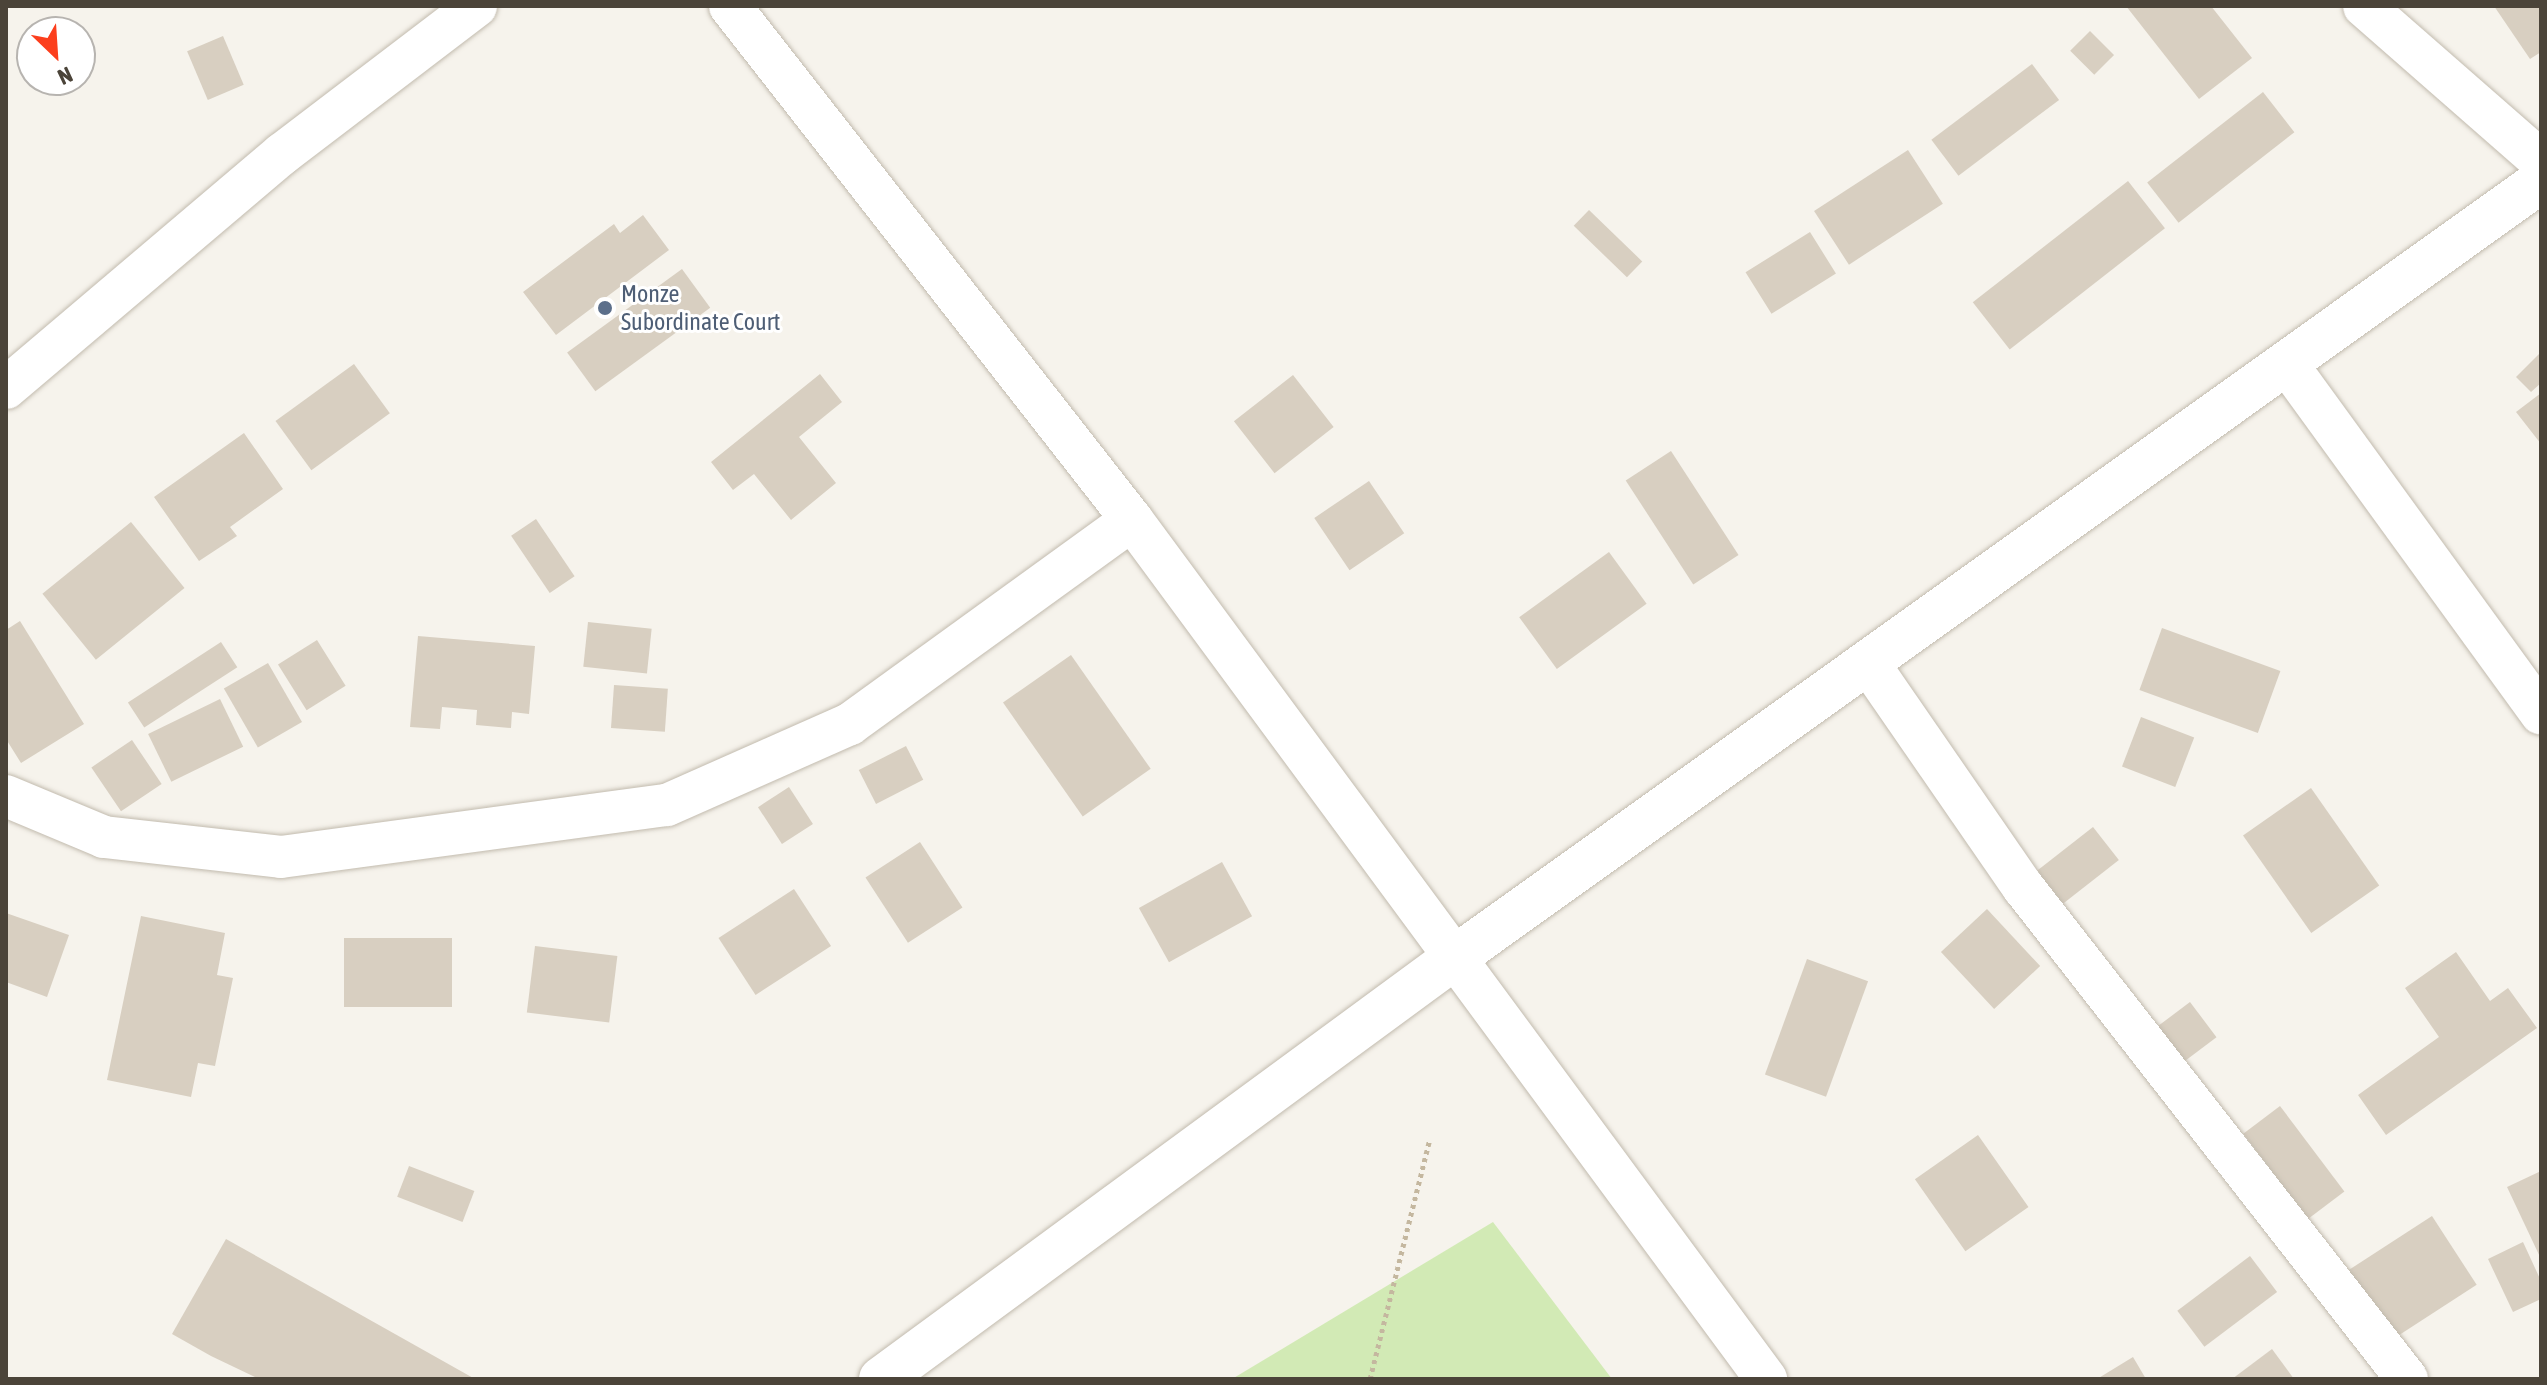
<!DOCTYPE html>
<html>
<head>
<meta charset="utf-8">
<style>
	body { margin:0 }
	#map { position:relative; width:2547px; height:1385px; overflow:hidden; background:#f6f3ec; font-family:"Asap Condensed",sans-serif }
	div>[style] { position:absolute }
	.green>* { inset:0; background:#d2eab5 }
	.building>* { inset:0; background:#d8cfc1; transform-origin:0 0 }
	.path>* { height:5px; margin-top:-2.5px; transform-origin:0; background:repeating-linear-gradient(90deg,#c4b79f 0 4px,transparent 0 8px) }
	.roads { filter:drop-shadow(0 0 2px #c2bbae) drop-shadow(0 0 2px #c2bbae) }
	.minor>* { height:42px; margin:-21px; padding:0 21px; transform-origin:21px; border-radius:21px; background:#fff }
	.tertiary>* { height:44px; margin:-22px; padding:0 22px; transform-origin:22px; border-radius:22px; background:#fff }
	.dots>* { width:22px; height:22px; translate:-50% -50%; box-sizing:border-box; border:4px solid #fff; border-radius:50% }
	span { translate:-50% -50%; white-space:nowrap; text-align:center; line-height:1.15; -webkit-text-stroke:6px #fff; paint-order:stroke }
	.service-label { font-size:24px; color:#4e5e75 }
	.left { translate:0 -50%; text-align:left }
	.frame { position:absolute; inset:0; border:8px solid #4b4439; pointer-events:none }
	.north { position:absolute; left:16px; top:16px; width:80px; height:80px; box-sizing:border-box; background:#fff; border:2px solid #b7b4b0; border-radius:50%; rotate:155deg; font-size:22px; font-weight:700; line-height:32px; text-align:center; color:#4b4439 }
	.north::after { content:''; display:block; margin:auto; width:28px; height:36px; background:#fc3f1d; clip-path:polygon(50% 0,100% 100%,50% 72%,0 100%) }
</style>
</head>
<body>
<div id="map">
	<div class="green">
		<i style="clip-path:polygon(1493px 1222px,1612px 1379px,1232px 1379px)"></i>
	</div>
	<div class="building">
		<i style="clip-path:polygon(2126px 6px,2211px 6px,2252px 58px,2199px 99px)"></i>
		<i style="clip-path:polygon(2494px 6px,2541px 6px,2541px 52px,2530px 59px)"></i>
		<i style="left:2090px;top:31px;width:34px;height:28px;rotate:45deg"></i>
		<i style="left:223px;top:36px;width:53px;height:39px;rotate:67deg"></i>
		<i style="left:2032px;top:64px;width:45px;height:126px;rotate:53deg"></i>
		<i style="left:2263px;top:92px;width:51px;height:147px;rotate:52deg"></i>
		<i style="left:1908px;top:150px;width:64px;height:112px;rotate:57deg"></i>
		<i style="left:2128px;top:181px;width:60px;height:197px;rotate:52deg"></i>
		<i style="left:1589px;top:210px;width:74px;height:22px;rotate:44deg"></i>
		<i style="clip-path:polygon(643px 215px,669px 250px,556px 335px,523px 292px,614px 224px,620px 233px)"></i>
		<i style="left:1810px;top:232px;width:49px;height:76px;rotate:58deg"></i>
		<i style="left:682px;top:269px;width:48px;height:142px;rotate:54deg"></i>
		<i style="clip-path:polygon(2541px 352px,2541px 383px,2531px 392px,2516px 377px)"></i>
		<i style="left:354px;top:364px;width:61px;height:97px;rotate:54deg"></i>
		<i style="clip-path:polygon(820px 374px,842px 402px,799px 437px,836px 483px,791px 520px,754px 474px,733px 490px,711px 462px)"></i>
		<i style="left:1293px;top:375px;width:66px;height:75px;rotate:52deg"></i>
		<i style="clip-path:polygon(2541px 393px,2541px 444px,2516px 412px)"></i>
		<i style="clip-path:polygon(244px 433px,283px 489px,230px 527px,237px 536px,199px 561px,154px 497px)"></i>
		<i style="left:1671px;top:451px;width:124px;height:54px;rotate:57deg"></i>
		<i style="left:1369px;top:481px;width:63px;height:66px;rotate:56deg"></i>
		<i style="left:536px;top:519px;width:69px;height:30px;rotate:56deg"></i>
		<i style="left:131px;top:522px;width:85px;height:114px;rotate:51deg"></i>
		<i style="left:1609px;top:552px;width:64px;height:111px;rotate:54deg"></i>
		<i style="clip-path:polygon(20px 621px,84px 724px,21px 763px,6px 739px,6px 630px)"></i>
		<i style="left:588px;top:622px;width:64px;height:45px;rotate:6deg"></i>
		<i style="left:2162px;top:628px;width:126px;height:66px;rotate:20deg"></i>
		<i style="clip-path:polygon(418px 636px,535px 646px,529px 714px,512px 712px,511px 728px,476px 725px,477px 710px,442px 707px,440px 729px,410px 727px)"></i>
		<i style="left:317px;top:640px;width:54px;height:46px;rotate:58deg"></i>
		<i style="left:221px;top:642px;width:30px;height:111px;rotate:57deg"></i>
		<i style="left:1071px;top:655px;width:139px;height:83px;rotate:55deg"></i>
		<i style="left:268px;top:663px;width:68px;height:51px;rotate:60deg"></i>
		<i style="left:614px;top:685px;width:54px;height:43px;rotate:4deg"></i>
		<i style="left:220px;top:699px;width:53px;height:80px;rotate:64deg"></i>
		<i style="left:2141px;top:717px;width:57px;height:53px;rotate:21deg"></i>
		<i style="left:132px;top:740px;width:53px;height:49px;rotate:56deg"></i>
		<i style="left:906px;top:746px;width:38px;height:53px;rotate:63deg"></i>
		<i style="left:789px;top:787px;width:44px;height:37px;rotate:57deg"></i>
		<i style="left:2311px;top:788px;width:119px;height:83px;rotate:55deg"></i>
		<i style="left:2093px;top:827px;width:42px;height:71px;rotate:52deg"></i>
		<i style="left:920px;top:842px;width:78px;height:65px;rotate:57deg"></i>
		<i style="left:1222px;top:862px;width:62px;height:95px;rotate:61deg"></i>
		<i style="left:794px;top:889px;width:68px;height:90px;rotate:57deg"></i>
		<i style="left:1987px;top:909px;width:78px;height:63px;rotate:47deg"></i>
		<i style="clip-path:polygon(6px 913px,69px 935px,47px 997px,6px 982px)"></i>
		<i style="clip-path:polygon(141px 916px,225px 933px,217px 975px,233px 978px,215px 1066px,198px 1063px,191px 1097px,107px 1080px)"></i>
		<i style="left:344px;top:938px;width:108px;height:69px"></i>
		<i style="left:535px;top:946px;width:83px;height:67px;rotate:7deg"></i>
		<i style="clip-path:polygon(2456px 952px,2490px 1001px,2508px 988px,2537px 1028px,2386px 1135px,2358px 1095px,2439px 1037px,2405px 988px)"></i>
		<i style="left:1807px;top:959px;width:65px;height:123px;rotate:20deg"></i>
		<i style="left:2190px;top:1002px;width:44px;height:45px;rotate:53deg"></i>
		<i style="left:2280px;top:1106px;width:107px;height:46px;rotate:53deg"></i>
		<i style="left:1978px;top:1135px;width:88px;height:77px;rotate:55deg"></i>
		<i style="left:409px;top:1166px;width:70px;height:33px;rotate:21deg"></i>
		<i style="clip-path:polygon(2541px 1171px,2541px 1259px,2507px 1187px)"></i>
		<i style="left:2432px;top:1216px;width:82px;height:102px;rotate:57deg"></i>
		<i style="clip-path:polygon(226px 1239px,475px 1379px,259px 1379px,211px 1356px,172px 1334px)"></i>
		<i style="clip-path:polygon(2523px 1242px,2541px 1281px,2541px 1299px,2513px 1312px,2488px 1259px)"></i>
		<i style="left:2250px;top:1256px;width:45px;height:91px;rotate:53deg"></i>
		<i style="clip-path:polygon(2272px 1349px,2294px 1379px,2232px 1379px)"></i>
		<i style="clip-path:polygon(2133px 1357px,2146px 1379px,2097px 1379px)"></i>
	</div>
	<div class="path">
		<i style="left:1370px;top:1379px;width:247px;rotate:-76deg"></i>
	</div>
	<div class="roads">
		<div class="minor">
			<i style="left:730px;top:6px;width:653px;rotate:51.97deg"></i>
			<i style="left:1132px;top:520px;width:1068px;rotate:53.57deg"></i>
			<i style="left:2364px;top:6px;width:235px;rotate:41.2deg"></i>
			<i style="left:2287px;top:364px;width:432px;rotate:54deg"></i>
			<i style="left:6px;top:388px;width:362px;rotate:-40.3deg"></i>
			<i style="left:282px;top:154px;width:244px;rotate:-37.3deg"></i>
			<i style="left:1869px;top:664px;width:271px;rotate:55.4deg"></i>
			<i style="left:2023px;top:887px;width:624px;rotate:52.03deg"></i>
			<i style="left:6px;top:796px;width:106px;rotate:22.7deg"></i>
			<i style="left:104px;top:837px;width:178px;rotate:6.4deg"></i>
			<i style="left:281px;top:857px;width:389px;rotate:-7.7deg"></i>
			<i style="left:667px;top:805px;width:200px;rotate:-23.9deg"></i>
			<i style="left:850px;top:724px;width:348px;rotate:-35.9deg"></i>
		</div>
		<div class="tertiary">
			<i style="left:881px;top:1379px;width:711px;rotate:-36.31deg"></i>
			<i style="left:1454px;top:958px;width:1336px;rotate:-35.56deg"></i>
		</div>
	</div>
	<div class="dots">
		<i style="left:605px;top:308px;background:#5c6f8a"></i>
	</div>
	<div class="service-label">
		<span class="left" style="left:621px;top:308px">Monze<br>Subordinate Court</span>
	</div>
	<div class="frame"></div>
	<div class="north">N</div>
</div>
</body>
</html>
